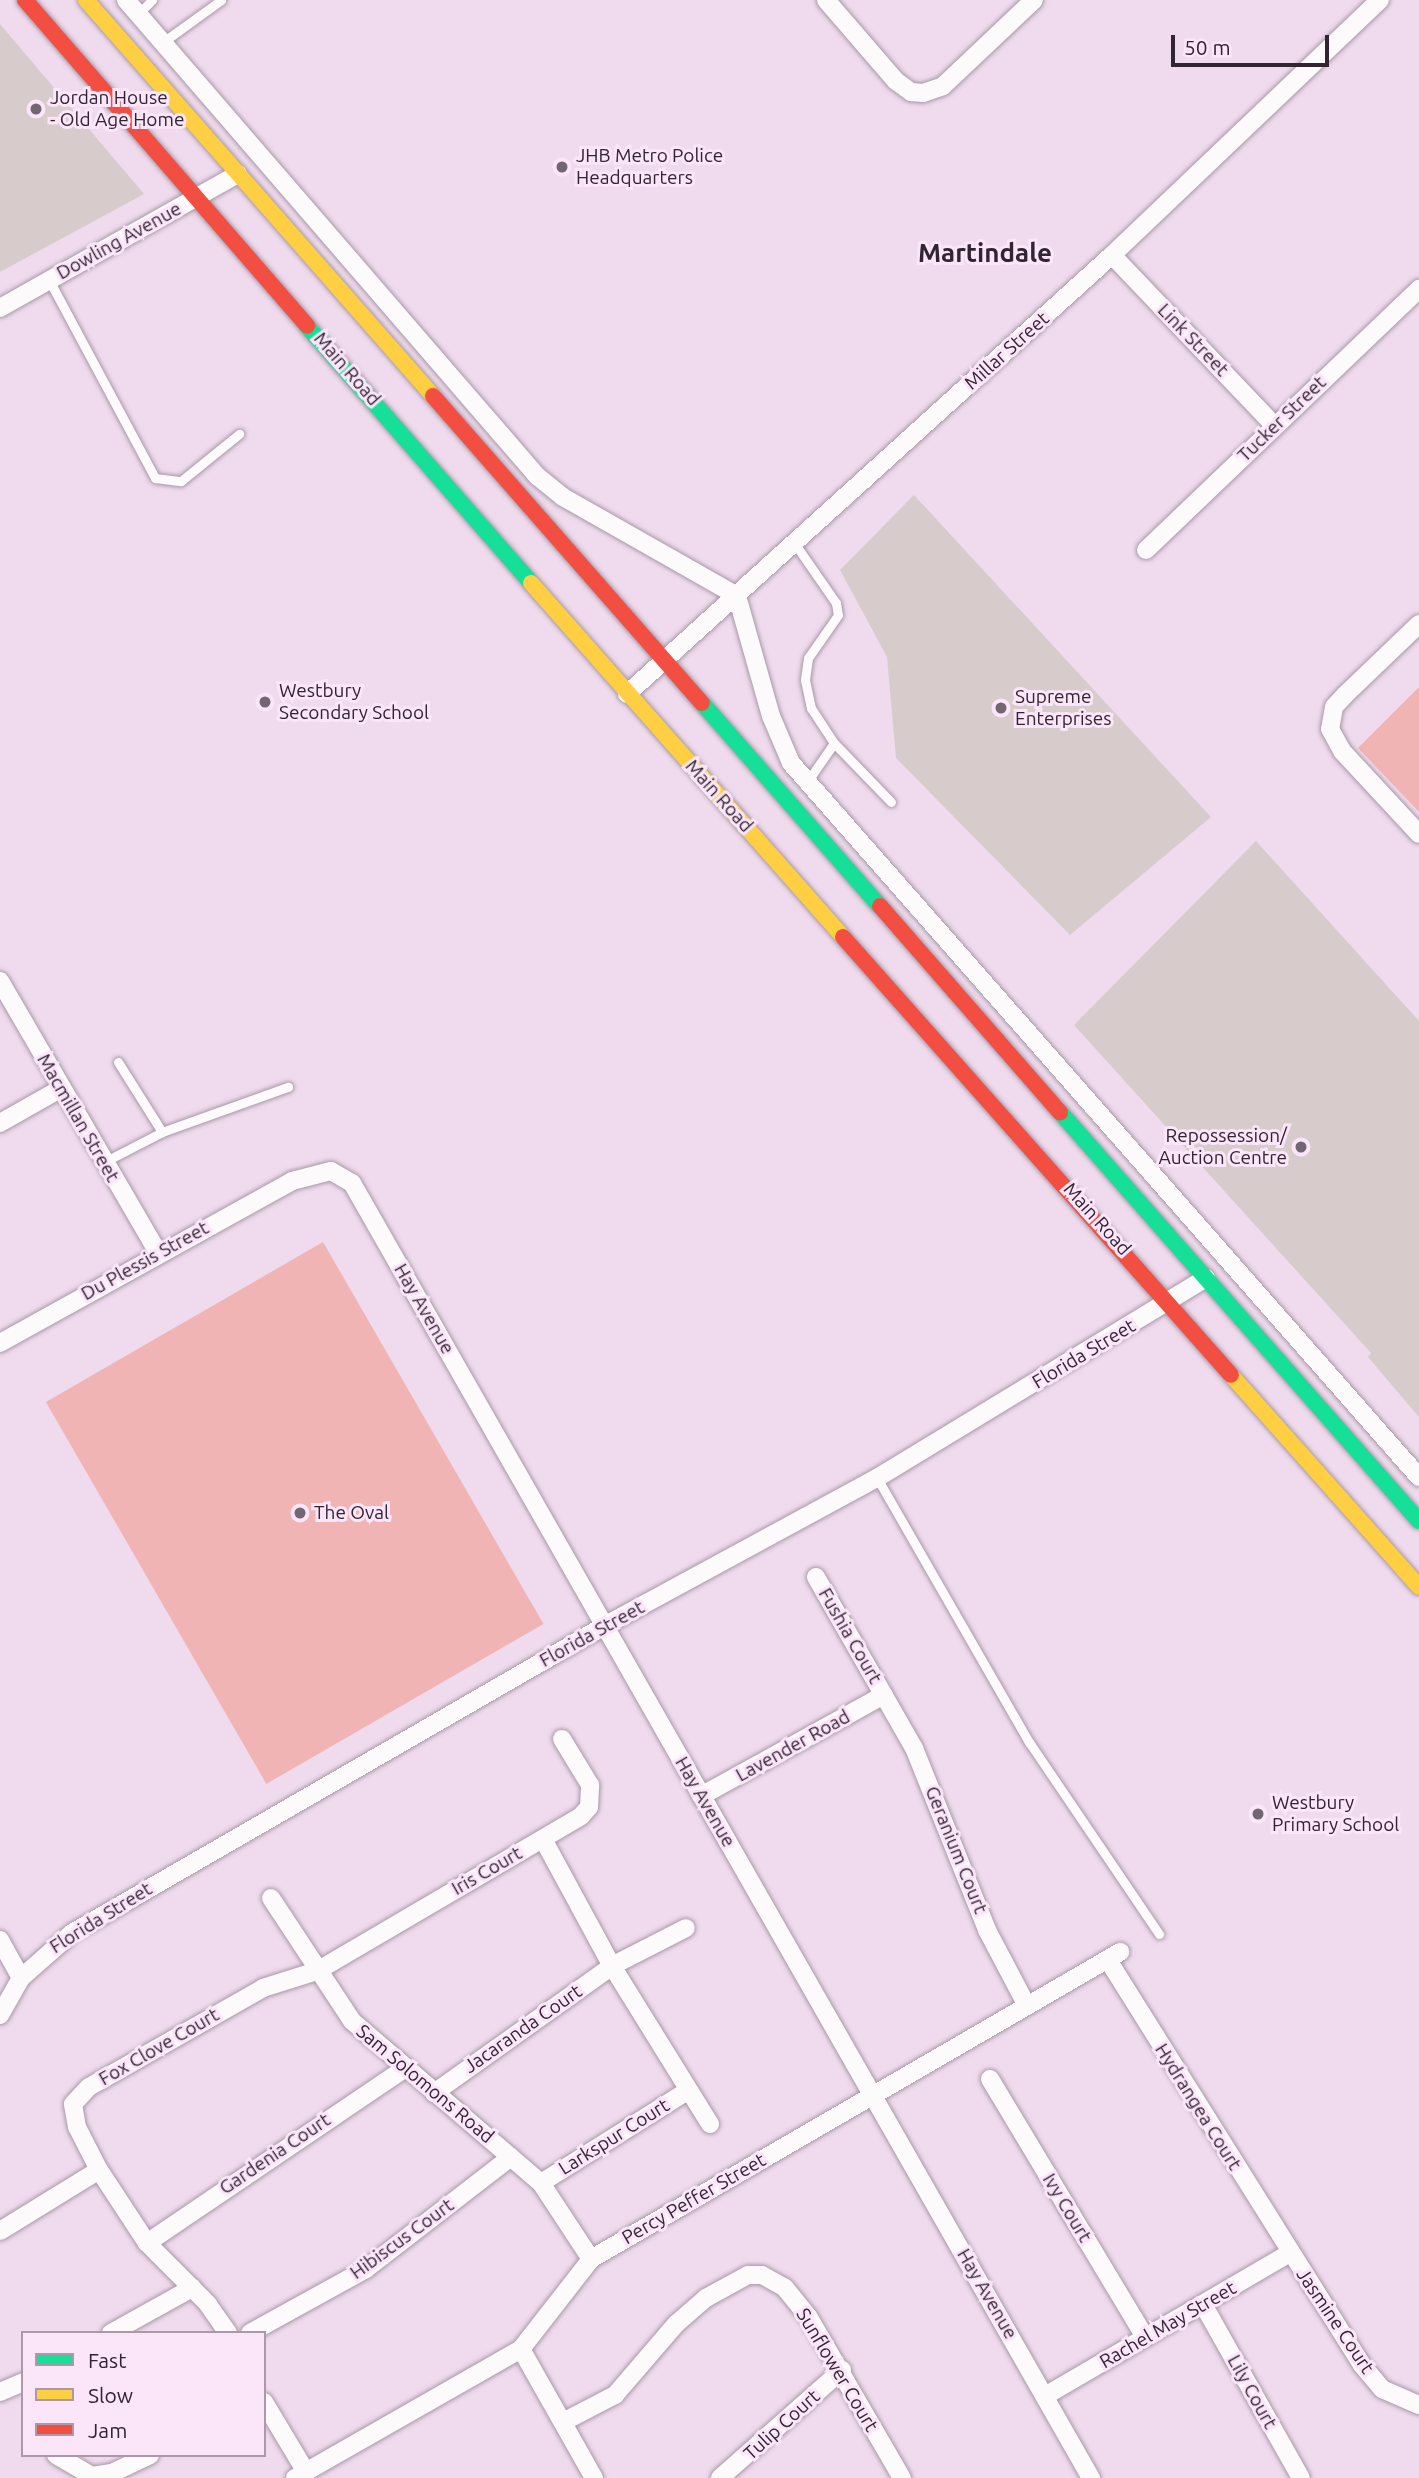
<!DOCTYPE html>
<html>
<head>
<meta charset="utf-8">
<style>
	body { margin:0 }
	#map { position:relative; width:1419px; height:2478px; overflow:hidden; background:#efdbed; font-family:Ubuntu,sans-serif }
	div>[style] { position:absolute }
	.green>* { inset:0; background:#f1b4b5; transform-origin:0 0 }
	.building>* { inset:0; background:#d7cbcb }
	.roads { filter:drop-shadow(0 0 2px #a899a7) drop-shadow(0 0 2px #a899a7) }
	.lane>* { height:9px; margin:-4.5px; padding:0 4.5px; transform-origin:4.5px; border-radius:4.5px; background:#fdfafc }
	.street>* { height:18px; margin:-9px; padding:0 9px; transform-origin:9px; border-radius:9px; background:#fdfafc }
	.fast>* { height:16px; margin:-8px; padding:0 8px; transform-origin:8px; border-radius:8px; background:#16e098 }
	.slow>* { height:16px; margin:-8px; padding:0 8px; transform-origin:8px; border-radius:8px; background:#ffcf43 }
	.jam>* { height:16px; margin:-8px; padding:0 8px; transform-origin:8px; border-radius:8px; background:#f24e42 }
	.dots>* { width:19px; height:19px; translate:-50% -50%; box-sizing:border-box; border:4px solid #fbe5f9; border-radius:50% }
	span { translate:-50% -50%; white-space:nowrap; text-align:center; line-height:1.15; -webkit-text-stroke:6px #fbe5f9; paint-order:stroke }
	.poi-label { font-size:19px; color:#322531 }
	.left { translate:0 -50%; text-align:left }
	.right { translate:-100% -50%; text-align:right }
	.street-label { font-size:19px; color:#322531 }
	.district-label { font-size:26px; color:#322531; font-weight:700 }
	.legend { position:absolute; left:21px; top:2331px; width:245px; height:126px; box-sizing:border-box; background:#fbe5f9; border:2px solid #ab98a9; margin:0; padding:9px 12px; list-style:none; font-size:21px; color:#322531 }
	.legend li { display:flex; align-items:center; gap:14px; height:35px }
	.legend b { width:35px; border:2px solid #ab98a9 }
	.scale { position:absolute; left:1171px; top:35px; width:158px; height:32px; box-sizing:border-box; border:4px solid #322531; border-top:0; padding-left:9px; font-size:21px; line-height:24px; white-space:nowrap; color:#322531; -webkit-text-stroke:5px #fbe5f9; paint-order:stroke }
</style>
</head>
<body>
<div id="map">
	<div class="green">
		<i style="clip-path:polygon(1419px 687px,1419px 812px,1358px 748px)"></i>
		<i style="left:323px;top:1242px;width:441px;height:320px;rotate:60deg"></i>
	</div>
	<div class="building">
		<i style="clip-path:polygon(0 24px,144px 194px,0 272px)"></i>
		<i style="clip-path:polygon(914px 495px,1211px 817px,1070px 935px,896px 758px,887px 657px,840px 570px)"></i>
		<i style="clip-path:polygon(1256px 841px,1419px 1021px,1419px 1417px,1368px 1357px,1371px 1353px,1074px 1025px)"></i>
	</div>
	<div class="roads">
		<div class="lane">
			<i style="left:138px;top:14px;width:20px;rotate:-45deg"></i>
			<i style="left:163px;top:42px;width:72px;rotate:-35.9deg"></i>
			<i style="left:49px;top:280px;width:225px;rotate:61.8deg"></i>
			<i style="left:155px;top:478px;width:26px;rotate:7deg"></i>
			<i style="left:181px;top:481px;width:75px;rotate:-39deg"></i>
			<i style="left:795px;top:544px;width:72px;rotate:55.2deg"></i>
			<i style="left:836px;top:603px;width:12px;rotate:81deg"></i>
			<i style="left:838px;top:615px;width:52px;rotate:124.9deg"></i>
			<i style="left:808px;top:658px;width:22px;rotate:98deg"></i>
			<i style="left:805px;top:680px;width:29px;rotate:78deg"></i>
			<i style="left:811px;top:708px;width:42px;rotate:56.7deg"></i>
			<i style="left:834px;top:743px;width:82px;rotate:46deg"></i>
			<i style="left:807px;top:782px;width:47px;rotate:-55.3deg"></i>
			<i style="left:118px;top:1062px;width:83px;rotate:57.8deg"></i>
			<i style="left:104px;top:1162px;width:65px;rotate:-27.3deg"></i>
			<i style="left:162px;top:1132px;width:134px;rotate:-19.7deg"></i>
			<i style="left:877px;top:1478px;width:305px;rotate:60.1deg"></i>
			<i style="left:1029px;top:1742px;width:232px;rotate:55.9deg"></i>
		</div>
		<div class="street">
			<i style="left:126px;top:0;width:629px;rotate:49.19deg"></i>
			<i style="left:537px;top:476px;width:33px;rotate:39deg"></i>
			<i style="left:563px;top:497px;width:200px;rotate:29.6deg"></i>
			<i style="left:737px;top:596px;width:125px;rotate:74.2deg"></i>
			<i style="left:771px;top:716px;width:51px;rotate:66.9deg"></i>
			<i style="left:791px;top:763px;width:951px;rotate:48.67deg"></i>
			<i style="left:826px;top:0;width:107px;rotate:49.2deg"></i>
			<i style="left:896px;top:81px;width:19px;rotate:36deg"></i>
			<i style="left:911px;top:92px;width:12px;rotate:5deg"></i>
			<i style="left:923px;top:93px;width:21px;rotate:-19deg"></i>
			<i style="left:943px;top:86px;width:125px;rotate:-43.4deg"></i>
			<i style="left:1112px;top:255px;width:235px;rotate:46.4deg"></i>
			<i style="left:0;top:308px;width:273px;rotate:-29.4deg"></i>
			<i style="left:1146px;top:550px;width:378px;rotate:-43.7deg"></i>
			<i style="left:1419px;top:624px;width:103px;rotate:136.2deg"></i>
			<i style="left:1345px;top:695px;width:16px;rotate:133deg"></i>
			<i style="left:1334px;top:707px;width:22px;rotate:100deg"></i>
			<i style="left:1330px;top:729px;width:25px;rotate:61deg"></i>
			<i style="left:1342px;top:751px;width:113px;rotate:47.1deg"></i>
			<i style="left:627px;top:694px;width:654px;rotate:-42.15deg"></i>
			<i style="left:1112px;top:255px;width:370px;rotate:-43.6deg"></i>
			<i style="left:0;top:981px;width:315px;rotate:59.8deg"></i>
			<i style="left:0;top:1123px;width:69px;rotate:-29.5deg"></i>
			<i style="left:0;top:1343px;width:334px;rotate:-29deg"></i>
			<i style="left:292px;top:1181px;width:40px;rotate:-14.4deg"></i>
			<i style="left:331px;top:1171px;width:24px;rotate:30deg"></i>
			<i style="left:352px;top:1183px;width:1491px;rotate:60.29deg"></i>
			<i style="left:816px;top:1577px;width:197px;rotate:60.2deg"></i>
			<i style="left:914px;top:1748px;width:196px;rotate:68.1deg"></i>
			<i style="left:987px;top:1930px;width:86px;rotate:62.2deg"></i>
			<i style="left:701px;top:1796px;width:209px;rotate:-28.9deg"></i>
			<i style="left:543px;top:1839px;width:145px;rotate:61.5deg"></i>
			<i style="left:612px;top:1966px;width:186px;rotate:58.2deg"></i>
			<i style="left:271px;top:1898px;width:147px;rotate:56.6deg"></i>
			<i style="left:352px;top:2021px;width:249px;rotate:40.6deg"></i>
			<i style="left:541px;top:2183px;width:91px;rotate:56.7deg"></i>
			<i style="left:0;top:1940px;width:43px;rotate:61.1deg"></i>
			<i style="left:1108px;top:1960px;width:478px;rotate:57.9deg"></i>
			<i style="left:1362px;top:2365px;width:31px;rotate:50deg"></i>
			<i style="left:1382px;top:2389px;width:40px;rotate:23.4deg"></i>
			<i style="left:0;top:2015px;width:43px;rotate:-60.4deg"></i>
			<i style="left:21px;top:1978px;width:68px;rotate:-41.4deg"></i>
			<i style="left:72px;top:1933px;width:614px;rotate:-29.99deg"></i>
			<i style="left:604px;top:1626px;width:311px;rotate:-28.5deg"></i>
			<i style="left:877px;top:1478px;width:385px;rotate:-31.3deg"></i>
			<i style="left:990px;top:2079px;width:301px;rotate:59deg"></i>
			<i style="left:434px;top:2093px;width:219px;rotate:-35.5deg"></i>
			<i style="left:612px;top:1966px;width:83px;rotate:-27.2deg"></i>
			<i style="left:541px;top:2183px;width:173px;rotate:-32.2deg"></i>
			<i style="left:0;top:2231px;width:116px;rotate:-31.6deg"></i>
			<i style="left:147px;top:2243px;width:312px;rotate:-34.1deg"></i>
			<i style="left:1204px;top:2306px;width:197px;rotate:60.6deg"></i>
			<i style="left:111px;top:2333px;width:93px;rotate:-29.1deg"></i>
			<i style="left:228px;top:2333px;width:35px;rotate:-125deg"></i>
			<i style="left:208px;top:2304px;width:86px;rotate:-135deg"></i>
			<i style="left:147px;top:2243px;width:87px;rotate:-123.3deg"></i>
			<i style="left:99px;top:2170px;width:48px;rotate:-117.1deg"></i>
			<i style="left:77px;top:2127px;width:23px;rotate:-100deg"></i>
			<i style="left:73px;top:2104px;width:23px;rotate:-47deg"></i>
			<i style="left:89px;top:2087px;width:200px;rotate:-29.6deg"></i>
			<i style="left:263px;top:1988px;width:57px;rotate:-17.5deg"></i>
			<i style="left:317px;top:1971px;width:306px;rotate:-30.4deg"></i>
			<i style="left:581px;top:1816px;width:12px;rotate:-48deg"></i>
			<i style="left:589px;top:1807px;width:22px;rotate:-87deg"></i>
			<i style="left:590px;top:1785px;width:54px;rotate:-121.3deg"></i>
			<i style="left:250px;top:2333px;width:132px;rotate:-28.9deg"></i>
			<i style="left:366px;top:2269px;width:183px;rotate:-37.7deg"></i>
			<i style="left:521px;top:2349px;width:148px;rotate:60.5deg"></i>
			<i style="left:0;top:2392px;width:25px;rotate:-23deg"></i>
			<i style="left:1045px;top:2396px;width:284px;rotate:-30.3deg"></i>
			<i style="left:264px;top:2402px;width:82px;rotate:59deg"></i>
			<i style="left:563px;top:2422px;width:59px;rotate:-27.4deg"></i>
			<i style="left:615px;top:2395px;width:94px;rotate:-49.3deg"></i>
			<i style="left:676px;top:2324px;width:40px;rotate:-41deg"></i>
			<i style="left:706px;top:2298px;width:48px;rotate:-28.7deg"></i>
			<i style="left:748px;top:2275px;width:14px"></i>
			<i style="left:762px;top:2275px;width:26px;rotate:29deg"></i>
			<i style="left:785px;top:2288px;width:36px;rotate:51deg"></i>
			<i style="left:808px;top:2316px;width:187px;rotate:59.9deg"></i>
			<i style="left:56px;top:2455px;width:42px;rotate:30.3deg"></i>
			<i style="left:92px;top:2476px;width:20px;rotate:-9deg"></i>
			<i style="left:112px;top:2473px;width:42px;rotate:-25.3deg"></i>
			<i style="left:295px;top:2478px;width:260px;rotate:-29.7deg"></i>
			<i style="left:521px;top:2349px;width:114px;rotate:-52.1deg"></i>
			<i style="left:591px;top:2259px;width:612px;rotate:-30.13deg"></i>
			<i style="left:720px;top:2478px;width:163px;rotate:-41.5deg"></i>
		</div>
		<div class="fast">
			<i style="left:307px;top:326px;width:341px;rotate:48.9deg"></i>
			<i style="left:702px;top:703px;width:270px;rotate:48.8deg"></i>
			<i style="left:1060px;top:1112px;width:544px;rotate:48.72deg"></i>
		</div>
		<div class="slow">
			<i style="left:86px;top:0;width:527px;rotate:48.77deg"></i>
			<i style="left:531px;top:583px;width:472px;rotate:48.6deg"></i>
			<i style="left:1231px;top:1375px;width:283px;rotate:48.4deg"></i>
		</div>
		<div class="jam">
			<i style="left:25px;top:0;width:431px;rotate:49.1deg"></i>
			<i style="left:433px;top:396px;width:408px;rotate:48.8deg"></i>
			<i style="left:880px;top:906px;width:274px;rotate:48.9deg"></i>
			<i style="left:843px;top:937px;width:585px;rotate:48.46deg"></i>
		</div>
	</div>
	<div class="dots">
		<i style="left:36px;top:109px;background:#746573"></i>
		<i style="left:562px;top:167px;background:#746573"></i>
		<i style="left:265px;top:702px;background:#746573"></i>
		<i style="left:1001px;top:708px;background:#746573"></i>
		<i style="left:1301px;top:1147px;background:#746573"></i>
		<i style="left:300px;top:1513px;background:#746573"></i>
		<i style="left:1258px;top:1814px;background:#746573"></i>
	</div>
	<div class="poi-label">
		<span class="left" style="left:50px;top:109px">Jordan House<br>- Old Age Home</span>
		<span class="left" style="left:576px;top:167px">JHB Metro Police<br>Headquarters</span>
		<span class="left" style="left:279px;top:702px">Westbury<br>Secondary School</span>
		<span class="left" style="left:1015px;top:708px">Supreme<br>Enterprises</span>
		<span class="right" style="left:1287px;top:1147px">Repossession/<br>Auction Centre</span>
		<span class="left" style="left:314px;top:1513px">The Oval</span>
		<span class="left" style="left:1272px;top:1814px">Westbury<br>Primary School</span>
	</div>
	<div class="street-label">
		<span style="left:119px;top:241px;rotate:-29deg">Dowling Avenue</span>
		<span style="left:1193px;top:340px;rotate:46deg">Link Street</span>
		<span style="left:1007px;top:351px;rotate:-42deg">Millar Street</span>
		<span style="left:347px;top:369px;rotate:49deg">Main Road</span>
		<span style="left:1282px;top:419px;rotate:-44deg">Tucker Street</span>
		<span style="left:719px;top:796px;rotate:48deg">Main Road</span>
		<span style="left:78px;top:1118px;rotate:60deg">Macmillan Street</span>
		<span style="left:1097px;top:1219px;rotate:48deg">Main Road</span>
		<span style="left:145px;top:1261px;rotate:-29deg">Du Plessis Street</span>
		<span style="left:424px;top:1309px;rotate:60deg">Hay Avenue</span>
		<span style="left:1084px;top:1354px;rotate:-31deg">Florida Street</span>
		<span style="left:592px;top:1634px;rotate:-29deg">Florida Street</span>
		<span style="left:850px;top:1636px;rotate:60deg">Fushia Court</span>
		<span style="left:793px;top:1746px;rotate:-29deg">Lavender Road</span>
		<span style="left:705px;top:1802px;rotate:60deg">Hay Avenue</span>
		<span style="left:956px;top:1850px;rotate:68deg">Geranium Court</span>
		<span style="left:487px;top:1871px;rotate:-30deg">Iris Court</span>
		<span style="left:101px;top:1918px;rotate:-32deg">Florida Street</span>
		<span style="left:523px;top:2029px;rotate:-35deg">Jacaranda Court</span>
		<span style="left:159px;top:2047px;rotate:-30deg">Fox Clove Court</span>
		<span style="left:425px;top:2084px;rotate:40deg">Sam Solomons Road</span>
		<span style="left:1198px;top:2107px;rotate:58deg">Hydrangea Court</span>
		<span style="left:614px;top:2137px;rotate:-32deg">Larkspur Court</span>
		<span style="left:275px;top:2154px;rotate:-34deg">Gardenia Court</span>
		<span style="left:694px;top:2199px;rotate:-30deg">Percy Peffer Street</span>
		<span style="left:1067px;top:2208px;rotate:59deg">Ivy Court</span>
		<span style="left:402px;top:2239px;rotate:-36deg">Hibiscus Court</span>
		<span style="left:987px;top:2294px;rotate:60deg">Hay Avenue</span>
		<span style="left:1335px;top:2321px;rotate:56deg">Jasmine Court</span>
		<span style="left:1168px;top:2325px;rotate:-30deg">Rachel May Street</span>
		<span style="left:837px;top:2370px;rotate:59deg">Sunflower Court</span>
		<span style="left:1252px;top:2392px;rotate:61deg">Lily Court</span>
		<span style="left:782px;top:2425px;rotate:-42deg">Tulip Court</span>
	</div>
	<div class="district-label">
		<span style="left:985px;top:253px">Martindale</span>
	</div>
	<ul class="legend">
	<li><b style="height:9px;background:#16e098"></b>Fast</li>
	<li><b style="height:9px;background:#ffcf43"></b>Slow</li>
	<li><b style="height:9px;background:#f24e42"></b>Jam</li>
	</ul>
	<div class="scale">50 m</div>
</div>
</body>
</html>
